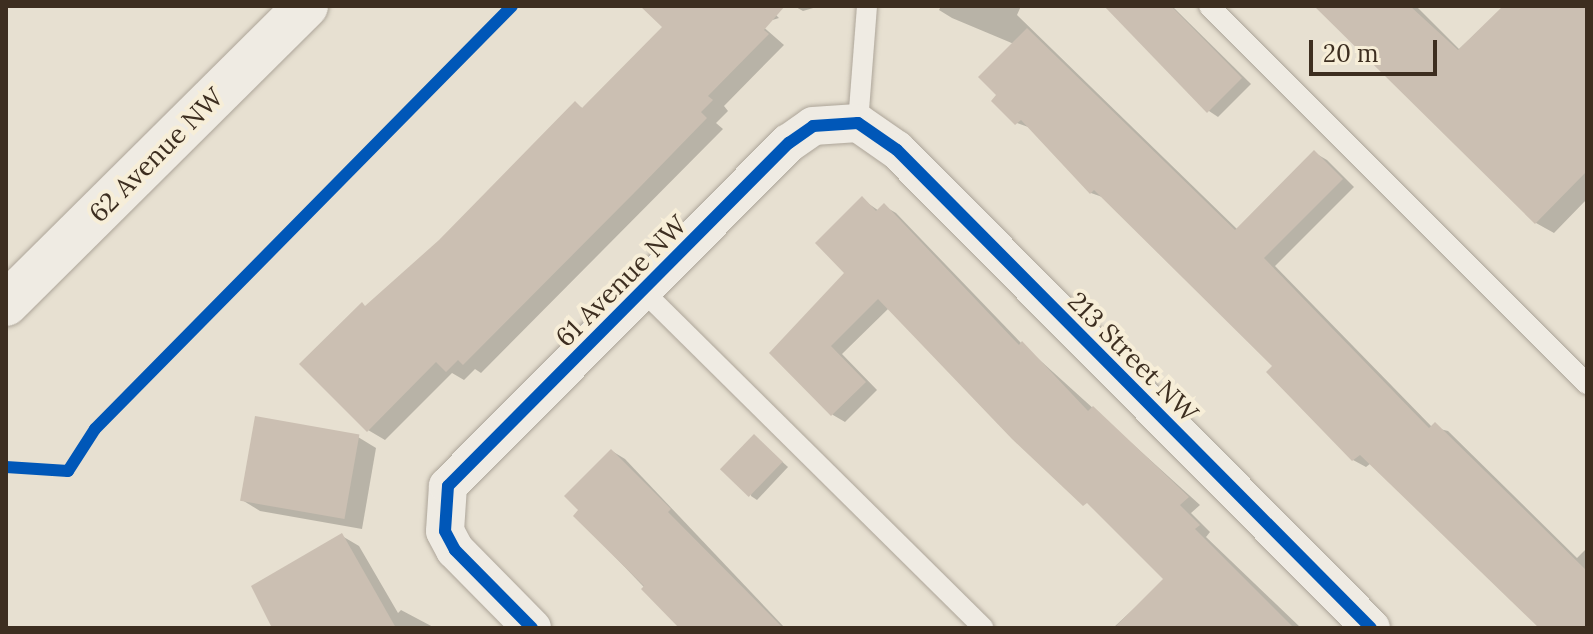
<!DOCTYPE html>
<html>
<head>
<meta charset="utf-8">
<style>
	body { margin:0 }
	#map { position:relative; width:1593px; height:634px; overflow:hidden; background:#e7e0d1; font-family:Lora,serif }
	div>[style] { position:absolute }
	.shadow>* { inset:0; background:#0003 }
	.building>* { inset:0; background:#cbbfb2; transform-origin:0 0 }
	.roads { filter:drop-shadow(0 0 2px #ada599) drop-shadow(0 0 2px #ada599) }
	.service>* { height:20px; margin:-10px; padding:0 10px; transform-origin:10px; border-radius:10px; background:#efebe3 }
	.minor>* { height:38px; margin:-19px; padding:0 19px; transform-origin:19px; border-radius:19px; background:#efebe3 }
	.secondary>* { height:44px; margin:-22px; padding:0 22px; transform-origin:22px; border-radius:22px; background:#efebe3 }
	.cycleway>* { height:12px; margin:-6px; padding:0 6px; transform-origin:6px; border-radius:6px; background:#0057b8 }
	span { translate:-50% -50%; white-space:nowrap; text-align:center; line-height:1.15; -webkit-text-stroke:8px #f7eed8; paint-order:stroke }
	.street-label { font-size:26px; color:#3d2e20 }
	.frame { position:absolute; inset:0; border:8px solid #3d2e20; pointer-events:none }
	.scale { position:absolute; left:1309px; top:40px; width:128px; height:36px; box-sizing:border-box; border:4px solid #3d2e20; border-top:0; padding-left:10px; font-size:24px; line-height:28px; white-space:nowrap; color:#3d2e20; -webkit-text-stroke:6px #f7eed8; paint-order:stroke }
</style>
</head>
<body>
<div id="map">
	<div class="shadow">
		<i style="clip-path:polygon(647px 6px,767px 6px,779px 18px,760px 24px,784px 45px,724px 106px,728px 111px,716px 123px,723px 129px,481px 373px,475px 369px,464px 380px,452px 373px,385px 440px,368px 430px,366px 307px,441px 241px,575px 104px,584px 109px,664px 27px)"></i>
		<i style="clip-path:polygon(794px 6px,820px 6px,803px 11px)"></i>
		<i style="clip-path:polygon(941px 6px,1021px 6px,1017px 15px,1238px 230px,1315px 153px,1327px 160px,1354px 187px,1275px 266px,1432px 427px,1448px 431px,1577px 558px,1587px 548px,1587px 628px,1542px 628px,1371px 463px,1366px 467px,1353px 460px,1275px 366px,1105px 198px,1091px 193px,1031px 128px,1017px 123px,1014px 44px,952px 18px,939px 10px)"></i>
		<i style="clip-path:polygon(1117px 6px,1172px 6px,1251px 84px,1218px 117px,1209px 111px)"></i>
		<i style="clip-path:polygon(1318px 6px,1416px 6px,1459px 49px,1505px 6px,1587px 6px,1587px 199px,1554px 233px,1536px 223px)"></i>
		<i style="clip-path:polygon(862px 199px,879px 211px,884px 206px,896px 213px,1022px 344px,1200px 505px,1191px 513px,1210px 532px,1206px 537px,1301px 628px,1113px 628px,1166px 579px,889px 308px,842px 354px,877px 390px,845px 422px,833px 415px,772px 353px,847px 273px)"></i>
		<i style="clip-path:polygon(358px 437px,376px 448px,362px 529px,260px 511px,242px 500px)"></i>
		<i style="clip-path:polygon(755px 437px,788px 467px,757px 500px,751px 496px)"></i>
		<i style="clip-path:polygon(612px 451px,625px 459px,785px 628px,683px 628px,576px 516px)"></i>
		<i style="clip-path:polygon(342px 536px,359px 546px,398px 613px,401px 610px,435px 628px,277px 628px)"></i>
	</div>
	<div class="building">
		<i style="clip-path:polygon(640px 6px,785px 6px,764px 30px,769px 34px,708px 96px,713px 100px,701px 112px,707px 118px,639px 188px,463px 365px,458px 360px,446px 372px,436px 362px,367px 432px,299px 364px,362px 302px,365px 306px,439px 240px,575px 101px,582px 108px,662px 27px)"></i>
		<i style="clip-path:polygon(1104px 6px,1171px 6px,1242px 78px,1207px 113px)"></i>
		<i style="clip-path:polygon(1314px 6px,1410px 6px,1458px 50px,1503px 6px,1587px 6px,1587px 171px,1535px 224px)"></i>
		<i style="clip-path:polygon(1027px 28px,1235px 230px,1314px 150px,1343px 179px,1264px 258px,1429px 428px,1435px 422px,1587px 571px,1587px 628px,1539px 628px,1360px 455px,1352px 461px,1266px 372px,1272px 366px,1094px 190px,1090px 194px,1021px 120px,1015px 125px,991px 101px,996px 95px,978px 77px)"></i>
		<i style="clip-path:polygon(862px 196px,876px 211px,884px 203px,1019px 345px,1022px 341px,1088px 411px,1093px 406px,1189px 497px,1180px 505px,1200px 525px,1195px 529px,1294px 628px,1114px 628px,1163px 579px,1087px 503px,1083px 506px,1012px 439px,878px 299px,831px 346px,866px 382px,831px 416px,769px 353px,844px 273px,815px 243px)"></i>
		<i style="left:255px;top:416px;width:106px;height:86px;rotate:10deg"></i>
		<i style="left:754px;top:434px;width:40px;height:49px;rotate:44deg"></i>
		<i style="clip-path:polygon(611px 449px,671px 509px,668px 512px,783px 628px,679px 628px,641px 589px,644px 586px,573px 516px,578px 510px,564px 496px)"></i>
		<i style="clip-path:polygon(342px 533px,396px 628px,272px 628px,251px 586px)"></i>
	</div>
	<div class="roads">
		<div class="service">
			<i style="left:1209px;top:6px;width:535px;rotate:45deg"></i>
			<i style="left:858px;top:123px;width:117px;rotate:-85.6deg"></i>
			<i style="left:643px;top:291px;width:479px;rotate:44.7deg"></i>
		</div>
		<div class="minor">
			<i style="left:532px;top:628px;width:110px;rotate:-134.6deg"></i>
			<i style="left:455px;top:550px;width:21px;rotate:-118deg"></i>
			<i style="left:445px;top:531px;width:45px;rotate:-86.2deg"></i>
			<i style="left:448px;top:486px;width:484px;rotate:-45.2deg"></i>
			<i style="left:789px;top:143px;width:29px;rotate:-35deg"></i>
			<i style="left:813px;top:126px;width:45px;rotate:-3.8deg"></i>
			<i style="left:858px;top:123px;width:47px;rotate:34.7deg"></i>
			<i style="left:897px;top:150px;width:673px;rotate:45.24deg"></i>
		</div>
		<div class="secondary">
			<i style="left:6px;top:304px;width:423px;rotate:-44.8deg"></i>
		</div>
	</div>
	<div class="cycleway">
		<i style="left:6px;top:467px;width:62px;rotate:3.7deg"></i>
		<i style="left:68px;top:471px;width:50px;rotate:-57.3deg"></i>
		<i style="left:95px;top:429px;width:594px;rotate:-45.41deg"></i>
		<i style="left:532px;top:628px;width:110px;rotate:-134.6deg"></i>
		<i style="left:455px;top:550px;width:21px;rotate:-118deg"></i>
		<i style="left:445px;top:531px;width:45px;rotate:-86.2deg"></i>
		<i style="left:448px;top:486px;width:484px;rotate:-45.2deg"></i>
		<i style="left:789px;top:143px;width:29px;rotate:-35deg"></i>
		<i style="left:813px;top:126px;width:45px;rotate:-3.8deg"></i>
		<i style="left:858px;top:123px;width:47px;rotate:34.7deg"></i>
		<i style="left:897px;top:150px;width:673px;rotate:45.24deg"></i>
	</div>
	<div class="street-label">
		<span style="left:156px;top:155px;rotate:-45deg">62 Avenue NW</span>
		<span style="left:621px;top:281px;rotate:-45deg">61 Avenue NW</span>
		<span style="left:1133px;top:357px;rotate:45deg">213 Street NW</span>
	</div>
	<div class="frame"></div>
	<div class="scale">20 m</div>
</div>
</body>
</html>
